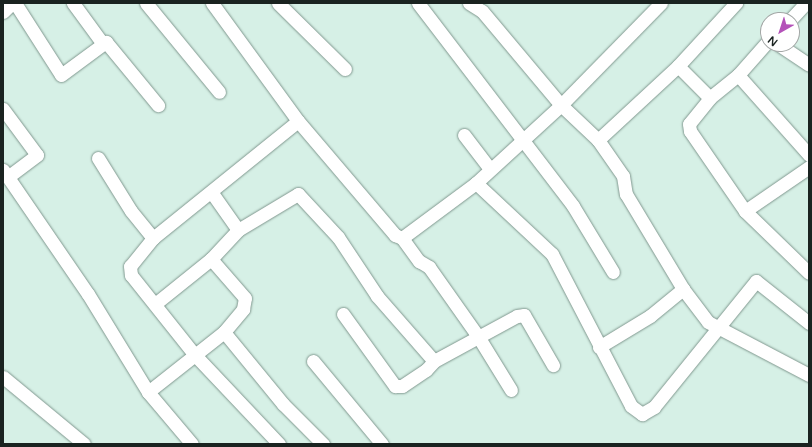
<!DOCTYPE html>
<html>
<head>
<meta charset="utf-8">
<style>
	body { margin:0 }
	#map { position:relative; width:812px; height:447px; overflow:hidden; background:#d6f0e6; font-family:"Varela Round",sans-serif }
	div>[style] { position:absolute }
	.roads { filter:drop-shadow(0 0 1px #80988f) drop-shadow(0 0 1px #80988f) }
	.street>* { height:13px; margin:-6.5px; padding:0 6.5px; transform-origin:6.5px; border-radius:6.5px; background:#fff }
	span { translate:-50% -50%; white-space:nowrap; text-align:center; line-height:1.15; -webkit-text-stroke:3px #fff; paint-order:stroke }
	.frame { position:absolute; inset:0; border:4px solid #1a2320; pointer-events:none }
	.north { position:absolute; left:760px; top:12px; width:40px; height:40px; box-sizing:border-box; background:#fff; border:1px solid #a3a7a6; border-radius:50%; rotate:219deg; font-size:11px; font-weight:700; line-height:16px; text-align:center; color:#1a2320 }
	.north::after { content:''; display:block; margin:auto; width:14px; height:18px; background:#b452b9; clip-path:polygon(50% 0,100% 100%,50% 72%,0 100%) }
</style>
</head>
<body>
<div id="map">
	<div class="roads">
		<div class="street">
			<i style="left:15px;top:3px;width:85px;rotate:57.4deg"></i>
			<i style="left:61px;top:75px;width:52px;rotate:-36.4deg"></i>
			<i style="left:103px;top:44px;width:51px;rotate:-126.2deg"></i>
			<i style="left:146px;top:3px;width:115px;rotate:50.6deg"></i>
			<i style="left:212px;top:3px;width:146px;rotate:53.9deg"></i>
			<i style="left:298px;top:121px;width:150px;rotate:49.6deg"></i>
			<i style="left:395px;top:235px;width:8px;rotate:23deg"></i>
			<i style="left:402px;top:238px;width:29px;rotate:54deg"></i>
			<i style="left:419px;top:261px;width:12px;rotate:31deg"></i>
			<i style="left:429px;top:267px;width:87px;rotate:54.8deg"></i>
			<i style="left:479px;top:338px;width:61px;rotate:58.4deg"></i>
			<i style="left:278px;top:3px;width:94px;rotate:44.6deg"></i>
			<i style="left:418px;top:3px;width:255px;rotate:52.6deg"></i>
			<i style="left:573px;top:206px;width:77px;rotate:58.8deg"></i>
			<i style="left:469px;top:3px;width:15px;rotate:32deg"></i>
			<i style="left:482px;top:11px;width:123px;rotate:50deg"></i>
			<i style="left:561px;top:105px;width:51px;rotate:43.4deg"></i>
			<i style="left:598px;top:140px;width:44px;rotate:55.2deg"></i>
			<i style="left:623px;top:176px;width:18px;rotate:81deg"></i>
			<i style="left:626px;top:194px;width:111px;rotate:59deg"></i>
			<i style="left:683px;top:289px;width:41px;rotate:52.9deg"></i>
			<i style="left:708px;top:322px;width:114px;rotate:27.7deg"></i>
			<i style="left:3px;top:12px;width:13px;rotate:-45deg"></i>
			<i style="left:790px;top:20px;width:23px;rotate:-47deg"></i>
			<i style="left:768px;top:41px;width:45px;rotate:131.4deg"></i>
			<i style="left:738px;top:75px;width:36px;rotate:141deg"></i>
			<i style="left:710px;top:98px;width:33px;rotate:129deg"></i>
			<i style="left:689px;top:124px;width:7px;rotate:82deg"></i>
			<i style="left:690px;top:131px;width:97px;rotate:55.5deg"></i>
			<i style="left:745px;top:211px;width:89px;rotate:44.1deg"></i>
			<i style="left:103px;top:44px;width:4px;rotate:-34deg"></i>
			<i style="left:106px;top:42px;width:82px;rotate:50.5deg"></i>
			<i style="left:778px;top:44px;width:37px;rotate:34deg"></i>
			<i style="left:678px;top:66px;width:45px;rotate:45deg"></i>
			<i style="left:738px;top:75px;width:107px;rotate:48.4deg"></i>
			<i style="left:3px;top:109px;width:57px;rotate:53.5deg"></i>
			<i style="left:37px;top:155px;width:35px;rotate:143deg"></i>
			<i style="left:464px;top:135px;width:43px;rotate:52.6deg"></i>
			<i style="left:598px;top:140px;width:109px;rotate:-42.8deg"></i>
			<i style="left:678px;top:66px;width:86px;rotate:-47.4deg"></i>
			<i style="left:98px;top:158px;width:62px;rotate:58.1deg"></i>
			<i style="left:131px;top:211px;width:35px;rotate:51deg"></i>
			<i style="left:153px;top:238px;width:186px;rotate:-38.9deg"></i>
			<i style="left:3px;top:170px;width:150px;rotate:55.6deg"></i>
			<i style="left:88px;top:294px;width:115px;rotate:58.5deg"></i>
			<i style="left:148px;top:392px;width:68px;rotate:49.8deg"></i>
			<i style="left:476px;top:183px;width:104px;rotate:43.1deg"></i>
			<i style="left:552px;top:254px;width:171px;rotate:62.5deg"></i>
			<i style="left:631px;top:406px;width:14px;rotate:36deg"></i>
			<i style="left:642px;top:414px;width:14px;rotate:-30deg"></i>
			<i style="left:654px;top:407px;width:162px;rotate:-51deg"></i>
			<i style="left:756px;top:281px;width:68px;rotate:38.4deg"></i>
			<i style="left:212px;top:193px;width:45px;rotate:54.9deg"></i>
			<i style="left:745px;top:211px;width:78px;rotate:-34.5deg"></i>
			<i style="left:153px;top:238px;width:36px;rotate:129deg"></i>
			<i style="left:130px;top:266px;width:9px;rotate:84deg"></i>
			<i style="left:131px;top:275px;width:101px;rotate:51.4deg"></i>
			<i style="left:194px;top:354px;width:124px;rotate:46.6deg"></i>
			<i style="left:402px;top:238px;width:92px;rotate:-36.6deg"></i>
			<i style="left:476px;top:183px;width:115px;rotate:-42.5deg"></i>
			<i style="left:561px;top:105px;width:143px;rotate:-45.6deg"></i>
			<i style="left:155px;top:304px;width:72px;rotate:-38.8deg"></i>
			<i style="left:211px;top:259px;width:40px;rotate:-47deg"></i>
			<i style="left:238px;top:230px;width:70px;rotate:-31deg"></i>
			<i style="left:298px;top:194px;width:59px;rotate:47.1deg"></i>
			<i style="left:338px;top:237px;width:71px;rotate:56.5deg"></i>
			<i style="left:377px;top:296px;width:86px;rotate:48.8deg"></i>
			<i style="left:343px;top:314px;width:89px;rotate:54.2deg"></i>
			<i style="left:395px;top:386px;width:7px"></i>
			<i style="left:402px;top:386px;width:29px;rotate:-34deg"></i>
			<i style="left:426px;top:370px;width:12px;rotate:-48deg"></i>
			<i style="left:434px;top:361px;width:94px;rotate:-28.5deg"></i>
			<i style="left:517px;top:316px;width:7px;rotate:-8deg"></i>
			<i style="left:524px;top:315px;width:58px;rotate:59.9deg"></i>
			<i style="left:224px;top:332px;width:93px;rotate:50.7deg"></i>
			<i style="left:283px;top:404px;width:57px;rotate:45deg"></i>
			<i style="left:599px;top:347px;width:60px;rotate:-31.3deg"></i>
			<i style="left:650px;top:316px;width:43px;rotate:-39.3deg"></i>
			<i style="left:313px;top:361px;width:108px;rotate:50.3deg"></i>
			<i style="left:3px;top:377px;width:105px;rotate:39.6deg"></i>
			<i style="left:148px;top:392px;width:97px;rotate:-38.3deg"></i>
			<i style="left:224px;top:332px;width:30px;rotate:-50deg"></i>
			<i style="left:243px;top:309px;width:11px;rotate:-80deg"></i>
			<i style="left:245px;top:298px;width:52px;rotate:-131.1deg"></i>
		</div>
	</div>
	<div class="frame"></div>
	<div class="north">N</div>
</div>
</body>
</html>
